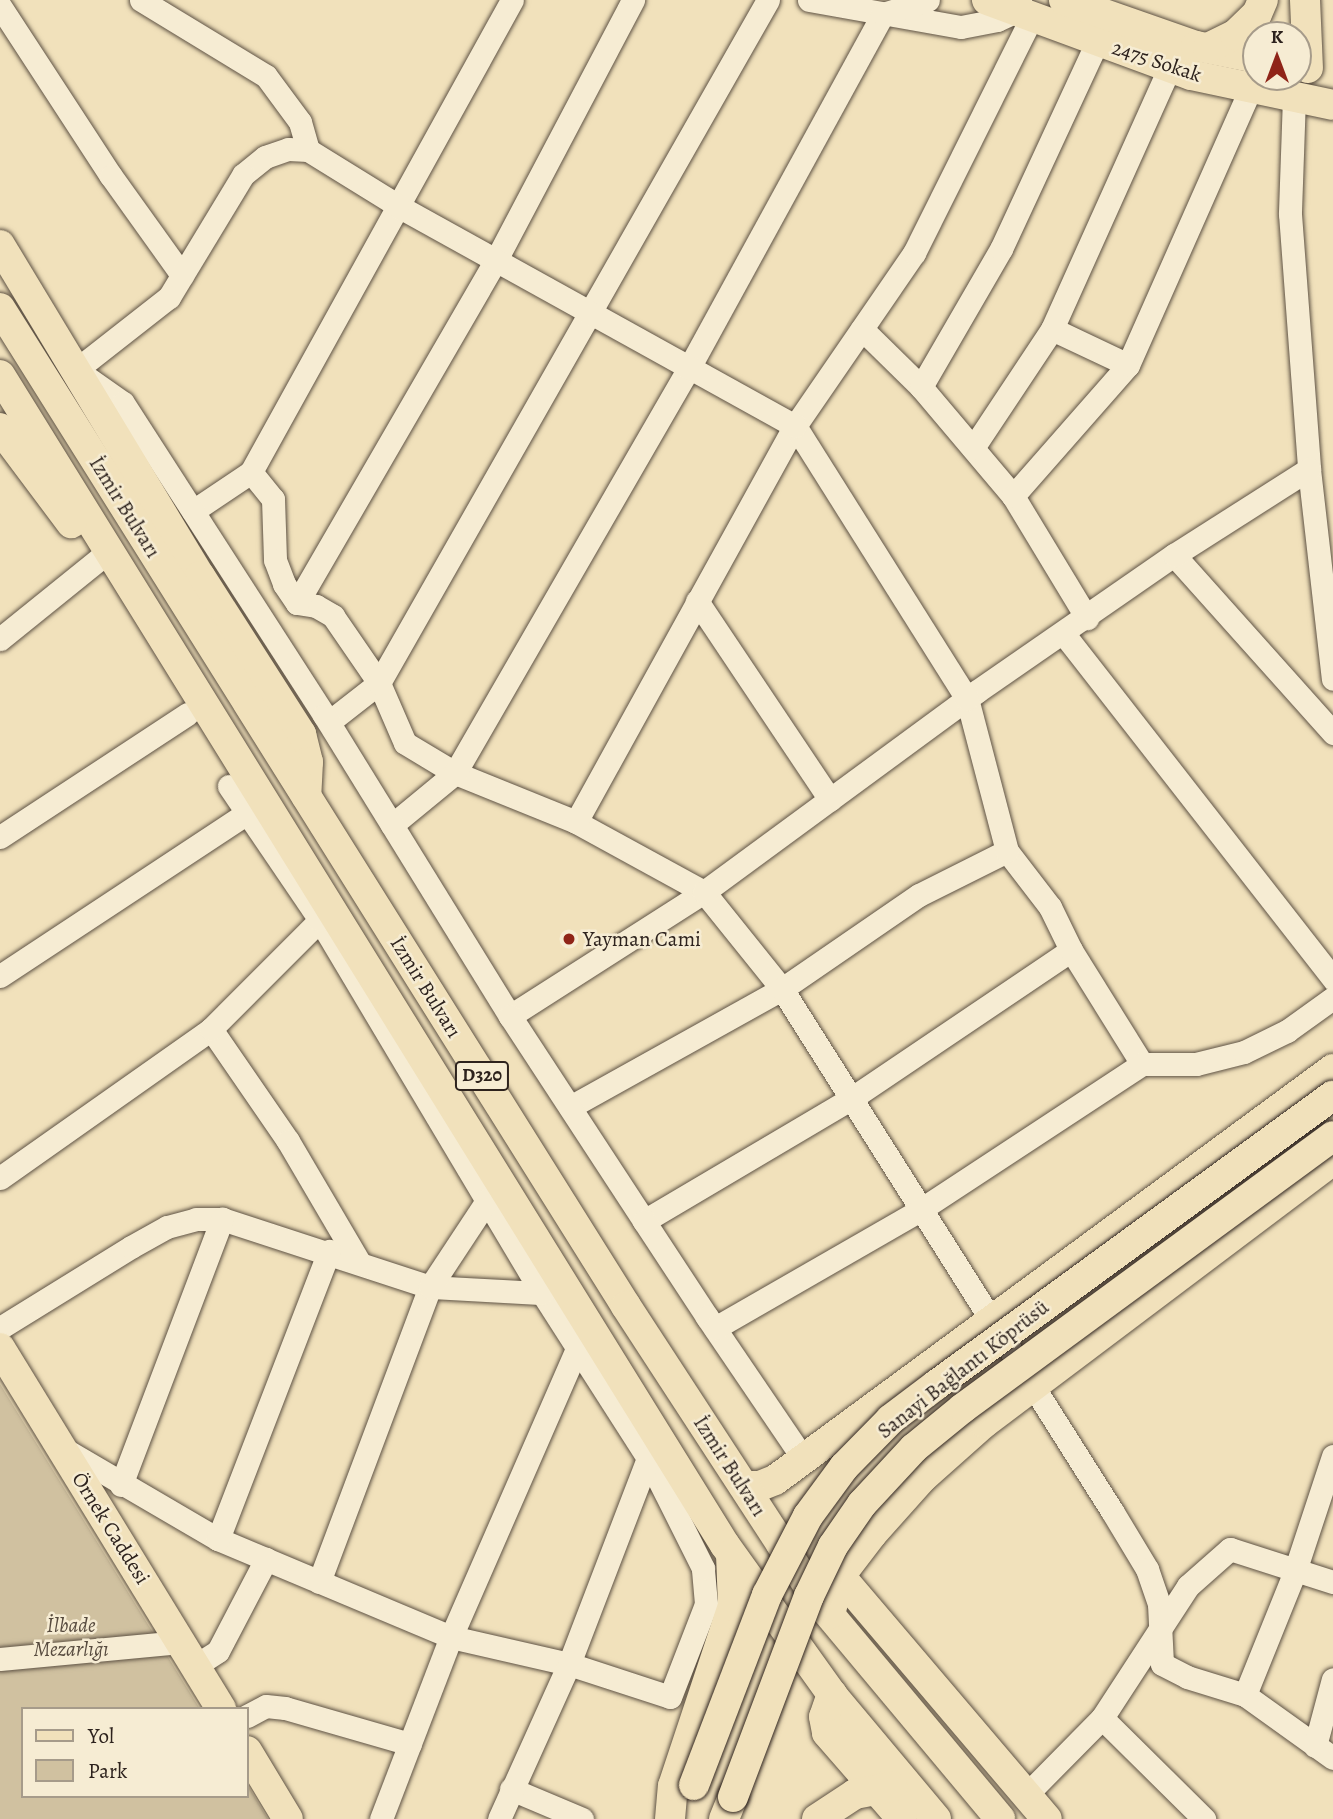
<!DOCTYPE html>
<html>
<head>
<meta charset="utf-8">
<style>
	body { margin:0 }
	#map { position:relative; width:1333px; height:1819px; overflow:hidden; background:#f1e1bb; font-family:Alegreya,serif }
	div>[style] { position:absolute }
	.green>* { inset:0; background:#d0c1a0 }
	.roads { filter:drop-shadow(0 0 2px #5e5244) drop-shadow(0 0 2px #5e5244) }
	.minor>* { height:23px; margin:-11.5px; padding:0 11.5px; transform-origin:11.5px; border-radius:11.5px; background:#f6ecd3 }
	.major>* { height:30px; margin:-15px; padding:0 15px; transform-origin:15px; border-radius:15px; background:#f1e1bb }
	.bridges { filter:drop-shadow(0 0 2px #2d221d) drop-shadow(0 0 2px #2d221d) }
	.major-bridge>* { height:30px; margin:-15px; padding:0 15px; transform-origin:15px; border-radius:15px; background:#f1e1bb }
	.dots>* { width:19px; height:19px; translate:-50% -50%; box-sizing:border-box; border:4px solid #f6ecd3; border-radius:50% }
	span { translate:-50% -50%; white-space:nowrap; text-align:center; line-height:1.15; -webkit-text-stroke:5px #f6ecd3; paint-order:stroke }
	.shield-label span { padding:2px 5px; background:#f6ecd3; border:2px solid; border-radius:5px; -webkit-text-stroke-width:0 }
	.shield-label { font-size:19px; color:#2d221d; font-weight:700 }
	.street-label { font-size:21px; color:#2d221d }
	.poi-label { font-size:21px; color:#2d221d }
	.left { translate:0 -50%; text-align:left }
	.park-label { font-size:21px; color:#564a3e; font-style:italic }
	.legend { position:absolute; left:21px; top:1707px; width:228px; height:91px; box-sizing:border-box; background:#f6ecd3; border:2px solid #a69b8a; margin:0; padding:9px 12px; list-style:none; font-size:21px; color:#2d221d }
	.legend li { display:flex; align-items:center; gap:14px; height:35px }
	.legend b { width:35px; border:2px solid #a69b8a }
	.north { position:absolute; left:1242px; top:21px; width:70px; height:70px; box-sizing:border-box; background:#f6ecd3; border:2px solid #a69b8a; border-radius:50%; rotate:0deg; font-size:19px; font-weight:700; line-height:28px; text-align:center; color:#2d221d }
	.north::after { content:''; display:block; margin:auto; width:24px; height:32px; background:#8f2418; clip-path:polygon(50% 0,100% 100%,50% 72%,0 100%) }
</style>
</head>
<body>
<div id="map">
	<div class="green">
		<i style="clip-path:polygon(0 1384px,200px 1709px,23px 1709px,23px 1796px,247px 1796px,247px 1784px,268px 1819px,0 1819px)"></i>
	</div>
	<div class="roads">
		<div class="minor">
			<i style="left:141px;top:0;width:146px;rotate:31.3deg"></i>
			<i style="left:266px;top:76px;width:57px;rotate:53.5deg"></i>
			<i style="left:300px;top:122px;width:29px;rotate:74deg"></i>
			<i style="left:809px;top:0;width:154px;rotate:10.1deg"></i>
			<i style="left:961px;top:27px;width:37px;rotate:-11deg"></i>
			<i style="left:997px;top:20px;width:19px;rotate:-25deg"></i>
			<i style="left:1014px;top:12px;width:12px;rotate:-59deg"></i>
			<i style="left:0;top:6px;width:203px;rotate:56.9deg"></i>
			<i style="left:111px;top:176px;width:122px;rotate:54.4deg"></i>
			<i style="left:1294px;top:97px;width:117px;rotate:92deg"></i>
			<i style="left:1290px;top:214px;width:256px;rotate:85.7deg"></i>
			<i style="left:1309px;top:469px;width:211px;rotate:83.5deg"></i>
			<i style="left:862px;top:329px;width:83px;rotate:44.5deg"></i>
			<i style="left:921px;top:387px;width:143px;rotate:49.8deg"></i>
			<i style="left:1013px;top:496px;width:143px;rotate:58.8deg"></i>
			<i style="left:1052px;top:329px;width:84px;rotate:25.3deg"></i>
			<i style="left:921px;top:387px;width:160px;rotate:-59.9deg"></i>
			<i style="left:1001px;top:249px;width:228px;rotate:-65.1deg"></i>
			<i style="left:973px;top:448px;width:143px;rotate:-56.4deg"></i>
			<i style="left:1052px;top:329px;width:287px;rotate:-65.8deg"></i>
			<i style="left:251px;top:472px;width:35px;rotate:51deg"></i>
			<i style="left:273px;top:499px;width:61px;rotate:88.1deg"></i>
			<i style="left:275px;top:560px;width:26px;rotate:69deg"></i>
			<i style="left:284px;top:584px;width:23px;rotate:56deg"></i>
			<i style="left:297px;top:603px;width:19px;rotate:9deg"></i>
			<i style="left:316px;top:606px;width:20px;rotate:30deg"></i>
			<i style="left:333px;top:616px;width:81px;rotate:55.5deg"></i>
			<i style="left:379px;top:683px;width:65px;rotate:66.6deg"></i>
			<i style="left:405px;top:743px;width:58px;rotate:31deg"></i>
			<i style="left:455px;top:773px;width:131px;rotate:22deg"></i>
			<i style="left:576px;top:822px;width:146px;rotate:28.7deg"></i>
			<i style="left:704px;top:892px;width:124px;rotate:51.2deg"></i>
			<i style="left:782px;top:989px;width:618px;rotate:57.7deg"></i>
			<i style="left:1112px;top:1511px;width:68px;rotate:58.9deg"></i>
			<i style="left:1147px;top:1569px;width:37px;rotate:71deg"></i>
			<i style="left:1159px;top:1604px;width:60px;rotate:87.1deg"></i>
			<i style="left:1162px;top:1664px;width:28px;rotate:27deg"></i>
			<i style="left:1187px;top:1677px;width:61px;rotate:17.2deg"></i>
			<i style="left:1245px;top:1695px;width:108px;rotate:35.6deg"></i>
			<i style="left:1013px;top:496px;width:174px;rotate:-48.7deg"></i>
			<i style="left:1128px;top:365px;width:304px;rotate:-66.1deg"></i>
			<i style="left:193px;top:511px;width:70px;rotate:-33.9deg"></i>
			<i style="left:251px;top:472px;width:539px;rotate:-61.06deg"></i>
			<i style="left:1174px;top:555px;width:239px;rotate:48.2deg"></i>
			<i style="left:697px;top:601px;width:239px;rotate:56.2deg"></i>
			<i style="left:297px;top:603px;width:397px;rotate:-59.9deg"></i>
			<i style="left:496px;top:260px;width:294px;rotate:-62.2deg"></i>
			<i style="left:1063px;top:633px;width:439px;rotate:52deg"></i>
			<i style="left:0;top:639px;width:127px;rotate:-38.9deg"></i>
			<i style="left:329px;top:722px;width:63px;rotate:-38deg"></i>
			<i style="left:379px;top:683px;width:786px;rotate:-60.34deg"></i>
			<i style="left:576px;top:822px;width:453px;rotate:-61.1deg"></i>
			<i style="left:795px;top:426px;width:210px;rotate:-55.5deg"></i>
			<i style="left:914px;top:253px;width:263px;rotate:-63.5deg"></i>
			<i style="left:392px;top:825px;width:82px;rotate:-39.5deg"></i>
			<i style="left:455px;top:773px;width:468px;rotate:-60deg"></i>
			<i style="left:689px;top:368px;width:404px;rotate:-61.3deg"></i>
			<i style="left:883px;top:14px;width:47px;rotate:-17.3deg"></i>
			<i style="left:0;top:837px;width:224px;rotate:-33.3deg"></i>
			<i style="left:1071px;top:950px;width:134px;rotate:58.1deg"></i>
			<i style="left:0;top:976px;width:298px;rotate:-33.4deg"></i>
			<i style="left:510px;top:1016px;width:230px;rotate:-32.6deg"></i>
			<i style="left:704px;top:892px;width:338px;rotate:-36.3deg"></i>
			<i style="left:976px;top:692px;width:241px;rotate:-34.7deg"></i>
			<i style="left:1174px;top:555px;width:160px;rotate:-32.5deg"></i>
			<i style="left:211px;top:1029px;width:136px;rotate:55.5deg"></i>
			<i style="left:288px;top:1141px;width:140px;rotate:59.6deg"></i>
			<i style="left:570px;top:1107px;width:243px;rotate:-29.1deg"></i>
			<i style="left:782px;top:989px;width:166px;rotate:-34.5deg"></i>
			<i style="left:919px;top:895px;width:98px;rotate:-26.6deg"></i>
			<i style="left:0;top:1178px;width:258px;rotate:-35.2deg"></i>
			<i style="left:211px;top:1029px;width:154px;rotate:-45deg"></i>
			<i style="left:644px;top:1221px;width:238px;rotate:-30.6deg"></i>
			<i style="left:849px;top:1100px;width:268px;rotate:-34deg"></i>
			<i style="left:1071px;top:950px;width:48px;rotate:-116deg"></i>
			<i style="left:1050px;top:907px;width:71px;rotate:-127.5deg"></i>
			<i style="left:1007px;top:851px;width:157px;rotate:-104.7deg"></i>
			<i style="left:967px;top:699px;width:323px;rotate:-122.2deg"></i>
			<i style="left:795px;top:426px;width:455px;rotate:-151deg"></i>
			<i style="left:397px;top:205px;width:105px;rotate:-148.3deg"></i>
			<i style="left:308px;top:150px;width:20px;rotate:-177deg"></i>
			<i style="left:288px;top:149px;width:24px;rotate:161deg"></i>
			<i style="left:265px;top:157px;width:28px;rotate:141deg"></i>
			<i style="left:243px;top:175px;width:143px;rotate:121.2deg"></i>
			<i style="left:169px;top:297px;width:118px;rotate:141.9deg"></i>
			<i style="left:76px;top:370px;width:57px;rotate:35.1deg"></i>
			<i style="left:123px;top:403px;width:371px;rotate:57.2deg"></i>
			<i style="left:324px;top:715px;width:354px;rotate:58.3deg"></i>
			<i style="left:510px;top:1016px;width:245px;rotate:56.8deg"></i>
			<i style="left:644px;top:1221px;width:115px;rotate:56.7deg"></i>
			<i style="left:707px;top:1317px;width:171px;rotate:55.8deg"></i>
			<i style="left:0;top:1328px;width:154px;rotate:-31.7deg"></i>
			<i style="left:131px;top:1247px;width:41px;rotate:-29.1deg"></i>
			<i style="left:167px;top:1227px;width:30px;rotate:-15deg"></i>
			<i style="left:196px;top:1219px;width:26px"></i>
			<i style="left:222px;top:1219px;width:219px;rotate:18.1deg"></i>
			<i style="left:430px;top:1287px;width:112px;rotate:3.1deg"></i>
			<i style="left:715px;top:1328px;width:237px;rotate:-29.9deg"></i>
			<i style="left:920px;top:1210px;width:266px;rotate:-33.3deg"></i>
			<i style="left:1142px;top:1064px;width:54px"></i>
			<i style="left:1196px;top:1064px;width:49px;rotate:-14deg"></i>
			<i style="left:1244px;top:1052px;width:48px;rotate:-26deg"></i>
			<i style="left:1287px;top:1031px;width:57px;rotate:-35.7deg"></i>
			<i style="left:62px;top:1448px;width:181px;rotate:30.3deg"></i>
			<i style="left:218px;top:1539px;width:253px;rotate:22.8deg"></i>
			<i style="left:451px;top:1637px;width:121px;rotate:12.9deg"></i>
			<i style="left:569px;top:1664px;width:106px;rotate:18.1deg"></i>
			<i style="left:670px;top:1697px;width:100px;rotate:-68.8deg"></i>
			<i style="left:706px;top:1604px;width:36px;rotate:-95deg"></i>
			<i style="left:703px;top:1568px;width:123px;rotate:-116.6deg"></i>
			<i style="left:648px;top:1458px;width:196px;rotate:-122.7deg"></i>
			<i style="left:542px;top:1293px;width:434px;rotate:-120.8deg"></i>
			<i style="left:320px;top:920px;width:162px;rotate:-124.2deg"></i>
			<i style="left:121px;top:1485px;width:285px;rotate:-69.2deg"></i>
			<i style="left:218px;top:1539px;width:309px;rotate:-68.9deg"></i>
			<i style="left:319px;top:1582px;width:315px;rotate:-69.4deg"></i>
			<i style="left:430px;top:1287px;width:105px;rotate:-56.6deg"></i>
			<i style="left:0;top:1659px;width:181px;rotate:-5.4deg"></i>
			<i style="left:195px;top:1666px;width:27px;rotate:-33deg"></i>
			<i style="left:218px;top:1651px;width:104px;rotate:-62.4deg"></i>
			<i style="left:1245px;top:1695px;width:134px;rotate:-68deg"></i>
			<i style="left:1295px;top:1571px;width:121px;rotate:-71.7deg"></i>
			<i style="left:247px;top:1716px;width:21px;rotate:-28deg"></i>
			<i style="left:266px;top:1706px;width:19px;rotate:6deg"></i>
			<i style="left:285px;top:1708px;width:130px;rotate:16.1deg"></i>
			<i style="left:1102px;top:1718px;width:144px;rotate:44.7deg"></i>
			<i style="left:1315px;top:1746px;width:69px;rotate:-75deg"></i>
			<i style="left:511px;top:1789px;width:77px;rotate:22.9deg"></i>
			<i style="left:1026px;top:1795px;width:108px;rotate:-45.4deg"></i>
			<i style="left:1102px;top:1718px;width:158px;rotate:-56.9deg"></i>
			<i style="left:1188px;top:1586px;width:56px;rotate:-41.4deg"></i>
			<i style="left:1230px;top:1549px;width:108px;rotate:17.8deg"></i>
			<i style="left:381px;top:1819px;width:195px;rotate:-69deg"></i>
			<i style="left:451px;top:1637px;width:314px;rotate:-66.4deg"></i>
			<i style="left:499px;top:1819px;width:170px;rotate:-65.7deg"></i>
			<i style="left:569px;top:1664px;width:221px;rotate:-69deg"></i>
		</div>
		<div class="major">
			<i style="left:987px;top:0;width:217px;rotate:20.2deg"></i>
			<i style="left:1191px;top:75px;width:145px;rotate:11.9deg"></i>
			<i style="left:1064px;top:0;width:140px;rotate:19.2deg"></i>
			<i style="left:1196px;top:46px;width:61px;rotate:11.3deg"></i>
			<i style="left:1305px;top:0;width:68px;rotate:87.5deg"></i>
			<i style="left:1208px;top:48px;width:30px;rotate:-26deg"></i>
			<i style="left:1235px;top:35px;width:30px;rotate:-44deg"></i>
			<i style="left:1257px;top:14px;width:15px;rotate:-67deg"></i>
			<i style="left:0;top:245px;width:387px;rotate:58.9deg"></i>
			<i style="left:200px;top:576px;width:188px;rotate:57.4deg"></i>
			<i style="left:301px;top:734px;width:29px;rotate:76deg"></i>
			<i style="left:308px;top:762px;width:34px;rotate:93deg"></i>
			<i style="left:0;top:308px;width:1178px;rotate:57.9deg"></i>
			<i style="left:626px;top:1306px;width:284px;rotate:56.9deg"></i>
			<i style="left:781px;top:1544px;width:68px;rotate:57deg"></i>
			<i style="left:818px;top:1601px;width:284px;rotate:50.1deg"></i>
			<i style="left:0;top:375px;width:1376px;rotate:58.22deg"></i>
			<i style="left:725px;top:1545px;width:187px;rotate:54.4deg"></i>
			<i style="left:834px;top:1697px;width:159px;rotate:50.1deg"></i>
			<i style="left:0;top:428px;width:119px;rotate:53.2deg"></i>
			<i style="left:0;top:1348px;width:423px;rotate:58.5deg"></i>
			<i style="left:744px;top:1486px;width:16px"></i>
			<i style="left:760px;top:1486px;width:16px;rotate:-22deg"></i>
			<i style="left:775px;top:1480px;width:693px;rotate:-36.37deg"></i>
			<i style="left:840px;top:1576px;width:319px;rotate:49.6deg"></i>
			<i style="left:830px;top:1614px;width:39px;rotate:-75deg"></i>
			<i style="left:840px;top:1576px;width:53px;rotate:-52.7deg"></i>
			<i style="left:872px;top:1534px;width:75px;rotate:-48.2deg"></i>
			<i style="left:922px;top:1478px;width:83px;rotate:-41.6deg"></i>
			<i style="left:984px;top:1423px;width:437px;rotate:-37deg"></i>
			<i style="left:832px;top:1694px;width:24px;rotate:109deg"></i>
			<i style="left:824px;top:1717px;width:16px;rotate:79deg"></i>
			<i style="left:827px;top:1733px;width:114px;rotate:48.9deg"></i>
			<i style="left:247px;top:1751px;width:79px;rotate:58.9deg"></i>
			<i style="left:670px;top:1819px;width:33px;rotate:-85deg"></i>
			<i style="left:673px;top:1786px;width:190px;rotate:-71.6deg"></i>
			<i style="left:733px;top:1606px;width:51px;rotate:-92.2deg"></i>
			<i style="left:724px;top:1819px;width:24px;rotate:-68deg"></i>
			<i style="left:817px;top:1819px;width:45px;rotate:-33.3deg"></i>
			<i style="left:855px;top:1794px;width:38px;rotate:-11deg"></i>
		</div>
	</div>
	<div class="bridges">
		<div class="major-bridge">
			<i style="left:694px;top:1785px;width:204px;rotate:-69deg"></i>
			<i style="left:767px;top:1595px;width:89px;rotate:-62.6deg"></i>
			<i style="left:808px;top:1516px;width:61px;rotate:-53.7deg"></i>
			<i style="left:844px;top:1467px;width:67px;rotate:-45.6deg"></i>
			<i style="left:891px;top:1419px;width:56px;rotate:-37.1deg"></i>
			<i style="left:936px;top:1385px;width:491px;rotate:-36.1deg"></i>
			<i style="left:733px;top:1797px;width:215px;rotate:-69.3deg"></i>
			<i style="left:809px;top:1596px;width:55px;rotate:-64.4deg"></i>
			<i style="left:833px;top:1546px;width:51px;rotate:-55.4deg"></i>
			<i style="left:862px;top:1504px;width:76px;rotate:-47.1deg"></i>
			<i style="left:914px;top:1448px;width:63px;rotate:-39.2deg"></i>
			<i style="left:963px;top:1408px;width:459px;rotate:-36.3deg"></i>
		</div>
	</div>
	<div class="dots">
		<i style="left:569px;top:939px;background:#8f2418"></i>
	</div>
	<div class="shield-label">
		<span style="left:482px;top:1076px">D320</span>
	</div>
	<div class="street-label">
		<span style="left:1157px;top:61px;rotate:18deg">2475 Sokak</span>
		<span style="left:125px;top:507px;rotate:58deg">İzmir Bulvarı</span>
		<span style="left:426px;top:987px;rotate:58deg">İzmir Bulvarı</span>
		<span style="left:963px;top:1369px;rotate:-38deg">Sanayi Bağlantı Köprüsü</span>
		<span style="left:730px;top:1466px;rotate:57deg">İzmir Bulvarı</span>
		<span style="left:111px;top:1528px;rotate:58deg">Örnek Caddesi</span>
	</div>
	<div class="poi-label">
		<span class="left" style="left:583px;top:939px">Yayman Cami</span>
	</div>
	<div class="park-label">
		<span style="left:71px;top:1637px">İlbade<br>Mezarlığı</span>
	</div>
	<ul class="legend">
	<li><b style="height:9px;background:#f1e1bb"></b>Yol</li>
	<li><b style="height:19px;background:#d0c1a0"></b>Park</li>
	</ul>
	<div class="north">K</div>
</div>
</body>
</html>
